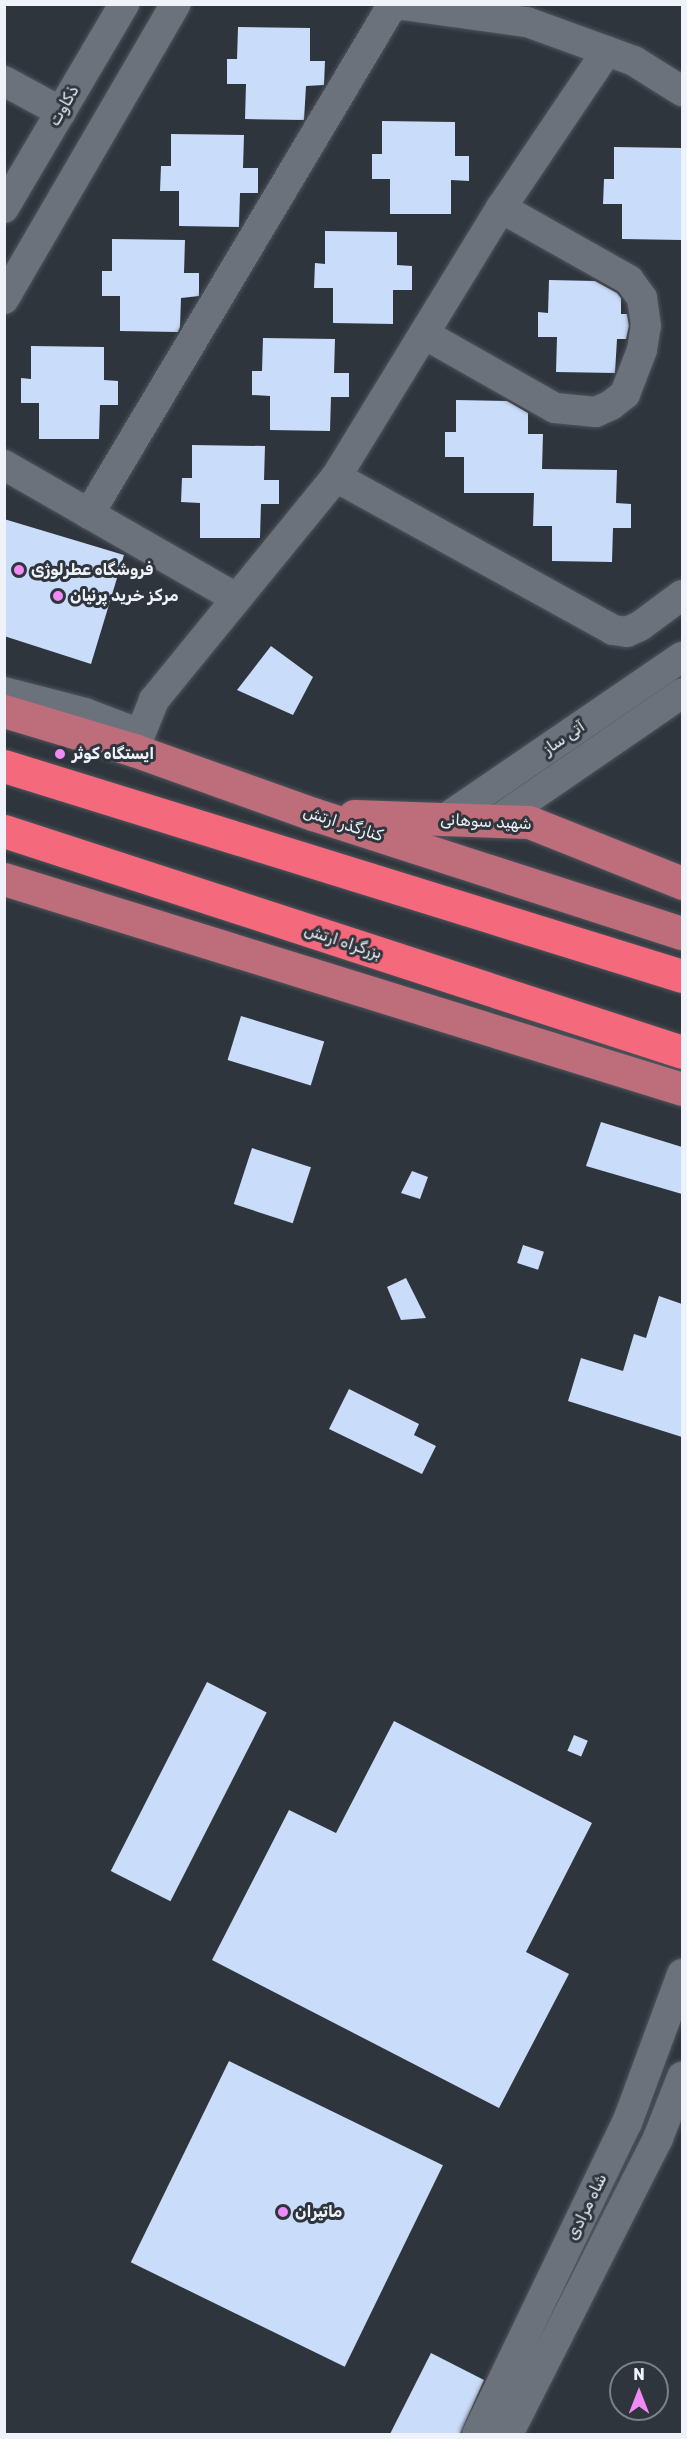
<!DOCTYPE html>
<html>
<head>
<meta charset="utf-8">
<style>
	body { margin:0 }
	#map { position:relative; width:687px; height:2439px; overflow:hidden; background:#2f353d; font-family:Rubik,Cairo,sans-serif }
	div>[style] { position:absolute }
	.building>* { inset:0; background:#c9dcfa; transform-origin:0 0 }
	.roads { filter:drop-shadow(0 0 2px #4f545b) drop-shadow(0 0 2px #4f545b) }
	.minor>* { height:30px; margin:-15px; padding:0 15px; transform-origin:15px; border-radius:15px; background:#6c727c }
	.major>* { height:33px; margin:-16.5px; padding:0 16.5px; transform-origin:16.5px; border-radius:16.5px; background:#be6d7b }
	.highway>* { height:33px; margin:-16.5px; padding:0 16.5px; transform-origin:16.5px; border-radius:16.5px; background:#f4697b }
	.dots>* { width:16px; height:16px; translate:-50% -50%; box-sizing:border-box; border:3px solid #2f353d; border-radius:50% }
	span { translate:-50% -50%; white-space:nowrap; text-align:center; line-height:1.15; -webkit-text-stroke:6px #2f353d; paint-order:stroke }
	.street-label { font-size:16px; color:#eff2f8 }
	.poi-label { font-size:16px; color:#eff2f8; font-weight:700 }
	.left { translate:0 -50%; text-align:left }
	.frame { position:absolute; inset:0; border:6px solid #eff2f8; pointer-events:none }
	.north { position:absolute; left:609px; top:2361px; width:60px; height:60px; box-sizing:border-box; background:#2f353d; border:2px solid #7c8188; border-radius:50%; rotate:0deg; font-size:16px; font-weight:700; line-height:24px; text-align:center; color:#eff2f8 }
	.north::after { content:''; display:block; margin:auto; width:21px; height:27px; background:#f08bf5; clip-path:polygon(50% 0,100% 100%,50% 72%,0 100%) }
</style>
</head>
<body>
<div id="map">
	<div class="building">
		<i style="clip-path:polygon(238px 27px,310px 28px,310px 61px,325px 61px,324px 85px,306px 86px,304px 120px,245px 119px,246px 84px,227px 84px,227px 59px,237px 59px)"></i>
		<i style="clip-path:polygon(382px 121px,455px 122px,455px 156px,469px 156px,469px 181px,451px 180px,451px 214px,390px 214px,390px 179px,372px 179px,372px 154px,382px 154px)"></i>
		<i style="clip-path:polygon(171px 134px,244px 135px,243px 168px,258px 168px,258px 193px,240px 193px,239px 227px,179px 226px,179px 191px,160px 191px,161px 166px,171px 166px)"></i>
		<i style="clip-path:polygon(614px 147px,682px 148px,682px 240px,622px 239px,622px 204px,603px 204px,604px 179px,614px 179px)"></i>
		<i style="clip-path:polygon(325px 231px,397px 232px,397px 265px,412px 266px,412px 290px,393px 290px,393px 324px,333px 323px,333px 288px,314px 288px,315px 263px,325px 264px)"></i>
		<i style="clip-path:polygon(112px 239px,185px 240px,184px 273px,199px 273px,199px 296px,181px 298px,180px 327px,178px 332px,120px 331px,120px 296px,102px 296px,102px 271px,112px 271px)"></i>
		<i style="clip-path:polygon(549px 280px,595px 281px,617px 293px,621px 298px,621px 314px,627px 314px,629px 326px,626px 339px,617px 339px,615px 373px,556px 372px,557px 337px,538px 337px,538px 312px,548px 313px)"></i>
		<i style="clip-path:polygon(263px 338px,335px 339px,334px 373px,349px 373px,349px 397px,331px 397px,330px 431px,270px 430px,270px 396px,252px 395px,252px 371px,262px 371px)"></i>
		<i style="clip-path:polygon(31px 346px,104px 347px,104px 380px,118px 381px,118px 405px,100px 405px,99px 439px,39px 439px,39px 403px,21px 403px,21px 378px,31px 379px)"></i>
		<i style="clip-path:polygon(456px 400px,507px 401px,528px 413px,528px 434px,543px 434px,542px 469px,617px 470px,616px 503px,631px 504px,631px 528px,613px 528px,612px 562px,552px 561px,552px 526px,533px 526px,534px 493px,464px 493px,464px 457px,445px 457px,445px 432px,456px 432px)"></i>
		<i style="clip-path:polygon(192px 445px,265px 446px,264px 480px,279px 480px,279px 504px,261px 504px,260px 538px,200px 538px,200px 503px,181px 502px,182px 478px,192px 478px)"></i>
		<i style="clip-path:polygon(4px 519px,124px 555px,91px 664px,4px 636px)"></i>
		<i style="clip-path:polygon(271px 646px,313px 677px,293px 715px,237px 690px)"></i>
		<i style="left:241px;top:1016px;width:87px;height:46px;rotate:17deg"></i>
		<i style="clip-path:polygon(601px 1122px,682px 1147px,682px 1194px,586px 1166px)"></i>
		<i style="left:252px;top:1148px;width:62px;height:59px;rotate:18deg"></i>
		<i style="clip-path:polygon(412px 1171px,428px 1177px,420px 1199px,401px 1193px)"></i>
		<i style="left:523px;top:1245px;width:22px;height:19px;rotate:18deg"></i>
		<i style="clip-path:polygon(406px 1278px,426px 1318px,401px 1320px,387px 1287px)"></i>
		<i style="clip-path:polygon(659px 1296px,682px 1304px,682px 1437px,568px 1401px,581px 1358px,623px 1371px,634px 1334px,646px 1338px)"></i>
		<i style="clip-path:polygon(349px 1389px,419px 1424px,414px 1435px,436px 1446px,422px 1474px,329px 1429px)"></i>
		<i style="left:207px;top:1682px;width:67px;height:212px;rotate:27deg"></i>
		<i style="clip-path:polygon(394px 1721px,592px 1823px,526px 1952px,569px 1974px,499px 2108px,212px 1960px,289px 1810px,336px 1833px)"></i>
		<i style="left:574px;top:1735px;width:15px;height:17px;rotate:23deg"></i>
		<i style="left:229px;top:2061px;width:238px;height:224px;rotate:26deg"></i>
		<i style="clip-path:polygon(431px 2353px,484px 2380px,460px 2434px,390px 2434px)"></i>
	</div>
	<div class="roads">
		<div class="minor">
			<i style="left:395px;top:4px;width:133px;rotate:7.8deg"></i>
			<i style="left:527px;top:22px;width:114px;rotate:20deg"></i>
			<i style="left:634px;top:61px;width:57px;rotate:32deg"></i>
			<i style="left:4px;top:81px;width:65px;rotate:28.5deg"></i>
			<i style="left:4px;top:208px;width:237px;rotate:-59.5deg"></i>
			<i style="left:4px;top:299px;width:341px;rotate:-59.8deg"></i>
			<i style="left:424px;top:334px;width:150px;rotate:29.5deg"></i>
			<i style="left:555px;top:408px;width:41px;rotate:5.6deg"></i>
			<i style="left:596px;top:412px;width:17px;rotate:-25deg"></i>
			<i style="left:611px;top:405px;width:18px;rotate:-38deg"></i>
			<i style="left:625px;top:394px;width:47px;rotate:-68.9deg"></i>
			<i style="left:642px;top:350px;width:24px;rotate:-81deg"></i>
			<i style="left:646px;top:326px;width:28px;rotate:-98deg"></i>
			<i style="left:642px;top:298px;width:22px;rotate:-126deg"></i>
			<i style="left:629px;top:280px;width:147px;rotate:-150.6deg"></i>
			<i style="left:4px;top:465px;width:267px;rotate:29.8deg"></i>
			<i style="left:336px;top:477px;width:316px;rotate:28.9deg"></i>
			<i style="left:613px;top:630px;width:14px;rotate:8deg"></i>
			<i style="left:627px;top:632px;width:14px;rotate:-25deg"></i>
			<i style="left:640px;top:626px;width:52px;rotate:-36.4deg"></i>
			<i style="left:89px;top:514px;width:594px;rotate:-59.2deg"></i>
			<i style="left:4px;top:692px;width:84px;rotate:14.5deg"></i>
			<i style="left:85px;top:713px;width:59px;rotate:20.9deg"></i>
			<i style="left:134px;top:750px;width:54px;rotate:-68.2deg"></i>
			<i style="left:154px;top:700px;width:288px;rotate:-50.8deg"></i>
			<i style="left:336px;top:477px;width:316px;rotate:-58.5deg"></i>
			<i style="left:501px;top:208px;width:189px;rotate:-56deg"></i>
			<i style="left:445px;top:819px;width:287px;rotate:-34.4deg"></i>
			<i style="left:499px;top:819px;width:222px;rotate:-34.5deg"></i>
			<i style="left:477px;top:2434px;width:345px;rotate:-64.3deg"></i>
			<i style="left:627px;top:2123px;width:159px;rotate:-69.7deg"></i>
			<i style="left:508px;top:2434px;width:332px;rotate:-63.1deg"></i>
			<i style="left:658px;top:2138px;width:66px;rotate:-68.5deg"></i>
		</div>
		<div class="major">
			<i style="left:4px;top:711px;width:136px;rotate:16.7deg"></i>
			<i style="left:134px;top:750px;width:190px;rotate:19.7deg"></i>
			<i style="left:313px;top:814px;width:388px;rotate:17.9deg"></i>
			<i style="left:354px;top:816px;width:175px;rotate:2deg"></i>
			<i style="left:529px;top:822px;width:165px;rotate:21.7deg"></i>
			<i style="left:4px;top:879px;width:710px;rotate:17.21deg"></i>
		</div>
		<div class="highway">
			<i style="left:4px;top:766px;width:710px;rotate:17.21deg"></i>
			<i style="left:4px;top:831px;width:713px;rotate:18.05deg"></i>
		</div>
	</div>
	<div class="dots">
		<i style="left:19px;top:570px;background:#f08bf5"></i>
		<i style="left:58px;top:596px;background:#f08bf5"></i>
		<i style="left:60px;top:754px;background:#f08bf5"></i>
		<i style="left:283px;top:2212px;background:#f08bf5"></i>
	</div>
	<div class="street-label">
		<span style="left:64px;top:106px;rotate:-60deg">ذکاوت</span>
		<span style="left:564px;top:738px;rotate:-34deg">آتی ساز</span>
		<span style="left:486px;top:822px;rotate:3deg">شهید سوهانی</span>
		<span style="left:343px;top:824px;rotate:18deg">کنارگذر ارتش</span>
		<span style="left:343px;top:942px;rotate:18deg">بزرگراه ارتش</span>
		<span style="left:587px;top:2207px;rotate:-64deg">شاه مرادی</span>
	</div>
	<div class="poi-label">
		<span class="left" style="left:31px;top:570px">فروشگاه عطرلوژی</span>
		<span class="left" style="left:70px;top:596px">مرکز خرید پرنیان</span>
		<span class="left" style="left:72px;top:754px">ایستگاه کوثر</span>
		<span class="left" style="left:295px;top:2212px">ماتیران</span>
	</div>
	<div class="frame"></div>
	<div class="north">N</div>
</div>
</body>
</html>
